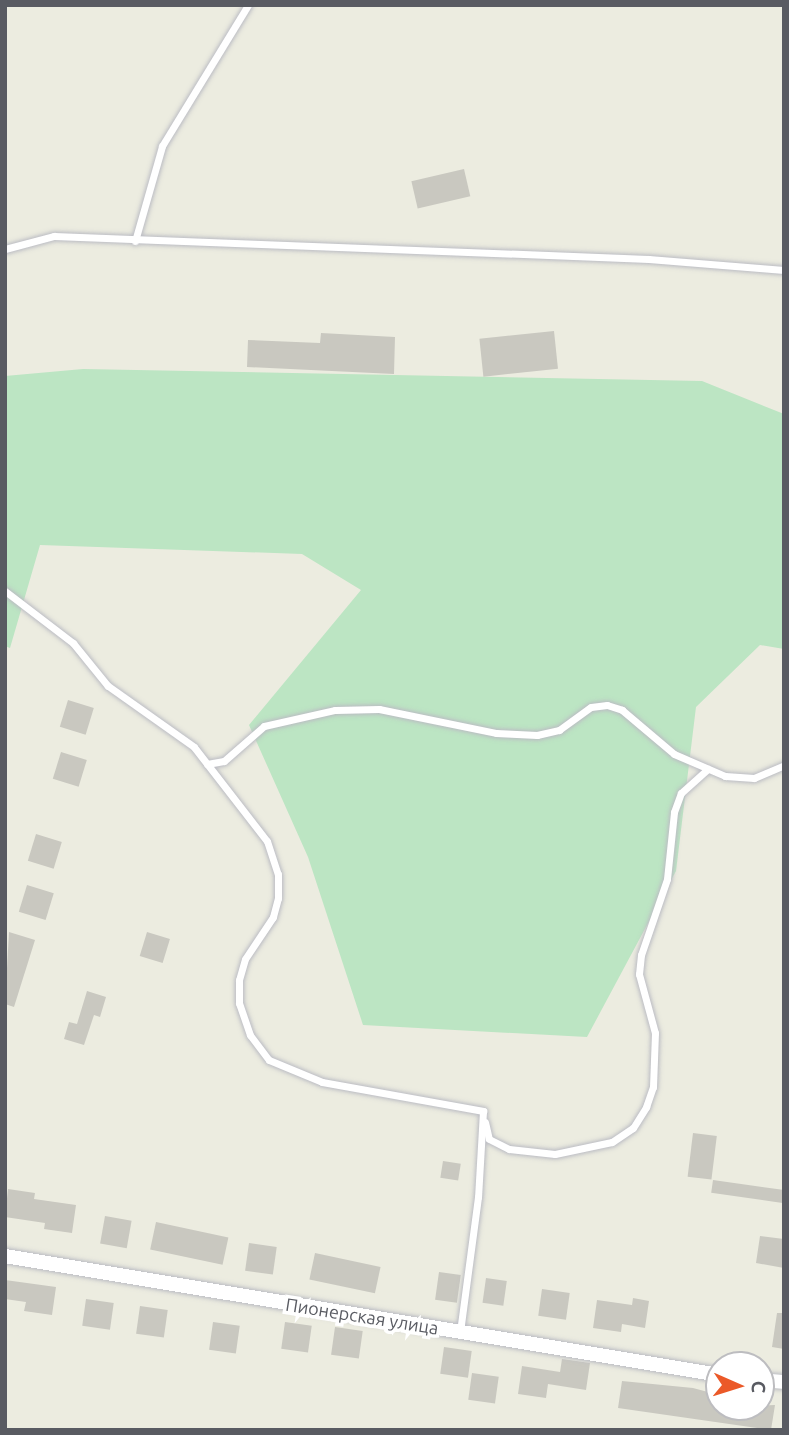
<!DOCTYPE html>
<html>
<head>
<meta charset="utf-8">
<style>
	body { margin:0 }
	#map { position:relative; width:789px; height:1435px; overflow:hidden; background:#ecece0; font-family:Ubuntu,sans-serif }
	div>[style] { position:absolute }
	.green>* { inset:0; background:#bce5c3 }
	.building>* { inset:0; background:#c9c8c0; transform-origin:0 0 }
	.roads { filter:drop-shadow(0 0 2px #bbbcc3) drop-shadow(0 0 2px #bbbcc3) }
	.service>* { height:7px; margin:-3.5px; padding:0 3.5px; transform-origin:3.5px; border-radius:3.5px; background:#fff }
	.minor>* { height:14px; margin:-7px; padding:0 7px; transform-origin:7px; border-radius:7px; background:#fff }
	span { translate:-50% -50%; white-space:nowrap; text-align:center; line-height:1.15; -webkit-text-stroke:7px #fff; paint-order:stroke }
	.street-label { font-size:18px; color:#595b62 }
	.frame { position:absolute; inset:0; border:7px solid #595b62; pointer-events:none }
	.north { position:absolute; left:705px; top:1351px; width:70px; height:70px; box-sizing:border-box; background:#fff; border:2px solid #bdbdc0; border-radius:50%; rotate:93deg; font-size:19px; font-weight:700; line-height:28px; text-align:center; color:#595b62 }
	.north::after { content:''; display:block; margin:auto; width:24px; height:32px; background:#eb5928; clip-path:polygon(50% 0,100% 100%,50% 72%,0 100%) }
</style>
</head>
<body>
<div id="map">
	<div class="green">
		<i style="clip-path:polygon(83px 369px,702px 381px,784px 414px,784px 649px,760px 645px,696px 707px,676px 871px,587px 1037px,363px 1025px,308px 857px,249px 725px,361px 590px,302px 554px,40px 545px,10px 648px,5px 646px,5px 376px)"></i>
	</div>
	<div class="building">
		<i style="left:464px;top:169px;width:28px;height:54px;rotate:77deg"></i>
		<i style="left:554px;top:331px;width:38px;height:75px;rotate:84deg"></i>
		<i style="clip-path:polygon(321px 333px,395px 337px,394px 374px,247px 367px,248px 340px,320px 343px)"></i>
		<i style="left:68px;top:700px;width:27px;height:28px;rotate:17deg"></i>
		<i style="left:61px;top:752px;width:27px;height:28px;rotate:17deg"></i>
		<i style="left:36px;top:834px;width:27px;height:28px;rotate:17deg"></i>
		<i style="left:27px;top:885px;width:28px;height:28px;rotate:17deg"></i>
		<i style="clip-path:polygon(9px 932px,35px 940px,14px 1007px,5px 1004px)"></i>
		<i style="left:147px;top:932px;width:24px;height:25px;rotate:17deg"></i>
		<i style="clip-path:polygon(87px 991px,106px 997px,100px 1017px,94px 1015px,84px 1045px,64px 1039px,69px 1022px,77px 1024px)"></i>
		<i style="left:693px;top:1133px;width:24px;height:44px;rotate:7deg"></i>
		<i style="left:443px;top:1161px;width:18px;height:17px;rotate:9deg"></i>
		<i style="left:713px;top:1180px;width:72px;height:13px;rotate:8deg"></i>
		<i style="clip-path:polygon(8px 1189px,35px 1193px,34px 1199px,76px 1205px,72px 1233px,44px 1229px,45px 1223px,5px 1217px)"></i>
		<i style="left:105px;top:1216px;width:27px;height:28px;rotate:10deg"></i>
		<i style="left:156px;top:1222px;width:74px;height:28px;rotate:12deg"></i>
		<i style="clip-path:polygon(760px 1236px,784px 1239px,784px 1268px,756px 1263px)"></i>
		<i style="left:249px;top:1243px;width:28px;height:28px;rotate:8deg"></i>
		<i style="left:315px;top:1253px;width:67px;height:27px;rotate:12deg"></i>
		<i style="left:439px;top:1272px;width:22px;height:28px;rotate:8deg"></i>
		<i style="left:486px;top:1278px;width:21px;height:25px;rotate:8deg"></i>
		<i style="clip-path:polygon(5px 1280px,56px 1287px,52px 1315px,24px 1311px,26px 1302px,5px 1299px)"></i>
		<i style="left:542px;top:1289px;width:28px;height:27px;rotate:8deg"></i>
		<i style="clip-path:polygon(633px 1298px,649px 1301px,645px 1328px,622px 1324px,621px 1332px,593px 1328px,597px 1300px,632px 1305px)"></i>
		<i style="left:86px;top:1299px;width:28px;height:27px;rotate:8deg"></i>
		<i style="left:140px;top:1306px;width:28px;height:28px;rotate:8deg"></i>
		<i style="clip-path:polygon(777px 1313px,784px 1313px,784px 1349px,772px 1347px)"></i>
		<i style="left:213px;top:1322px;width:27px;height:28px;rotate:8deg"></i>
		<i style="left:285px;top:1322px;width:27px;height:27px;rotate:8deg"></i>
		<i style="left:335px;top:1327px;width:28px;height:28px;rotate:8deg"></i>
		<i style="left:444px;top:1347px;width:28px;height:27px;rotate:8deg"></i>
		<i style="clip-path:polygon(562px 1359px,590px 1363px,586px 1390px,548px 1384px,546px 1398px,518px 1394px,522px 1366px,560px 1372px)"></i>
		<i style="left:472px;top:1373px;width:27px;height:27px;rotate:8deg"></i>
		<i style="clip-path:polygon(622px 1381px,693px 1388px,719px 1395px,719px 1407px,775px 1405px,771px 1430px,618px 1408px)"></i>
	</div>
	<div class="roads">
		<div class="service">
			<i style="left:135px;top:241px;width:99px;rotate:-74.1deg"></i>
			<i style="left:162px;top:146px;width:165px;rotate:-58.6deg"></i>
			<i style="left:5px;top:249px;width:51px;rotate:-14.9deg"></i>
			<i style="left:54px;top:236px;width:595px;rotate:2.21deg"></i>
			<i style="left:649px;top:259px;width:135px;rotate:4.7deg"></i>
			<i style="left:5px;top:591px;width:86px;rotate:37.4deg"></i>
			<i style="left:73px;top:643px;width:55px;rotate:50.9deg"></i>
			<i style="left:108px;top:686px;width:105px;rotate:35.3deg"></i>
			<i style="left:194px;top:747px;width:119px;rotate:52.2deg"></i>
			<i style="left:267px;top:841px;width:35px;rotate:72deg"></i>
			<i style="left:278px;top:874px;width:24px;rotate:90deg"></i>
			<i style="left:278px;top:898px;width:20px;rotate:105deg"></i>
			<i style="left:273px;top:917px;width:50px;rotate:123.7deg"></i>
			<i style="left:245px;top:959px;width:22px;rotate:106deg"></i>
			<i style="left:239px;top:980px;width:23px;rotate:90deg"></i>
			<i style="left:239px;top:1003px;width:34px;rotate:71deg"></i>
			<i style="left:250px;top:1035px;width:31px;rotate:53deg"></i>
			<i style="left:269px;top:1060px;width:57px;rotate:22.5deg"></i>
			<i style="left:322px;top:1082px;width:164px;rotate:10.2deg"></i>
			<i style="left:483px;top:1111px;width:86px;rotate:93.3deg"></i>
			<i style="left:478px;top:1197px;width:136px;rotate:97.6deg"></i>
			<i style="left:207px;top:764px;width:17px;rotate:-10deg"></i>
			<i style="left:224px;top:761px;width:53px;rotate:-41.2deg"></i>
			<i style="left:264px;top:726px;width:73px;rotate:-12.7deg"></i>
			<i style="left:335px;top:710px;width:44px;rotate:-1.3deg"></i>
			<i style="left:379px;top:709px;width:119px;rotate:11.6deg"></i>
			<i style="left:496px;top:733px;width:41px;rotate:2.8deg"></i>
			<i style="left:537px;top:735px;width:23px;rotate:-13deg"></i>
			<i style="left:559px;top:730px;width:39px;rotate:-36deg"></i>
			<i style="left:591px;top:707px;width:16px;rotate:-7deg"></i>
			<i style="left:607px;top:705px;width:16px;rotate:18deg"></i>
			<i style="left:622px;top:710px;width:68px;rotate:40.2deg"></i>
			<i style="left:674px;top:754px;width:56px;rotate:23.3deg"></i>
			<i style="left:725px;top:776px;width:29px;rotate:4deg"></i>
			<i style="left:754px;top:778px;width:33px;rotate:-23deg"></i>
			<i style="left:485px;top:1122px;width:17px;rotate:77deg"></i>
			<i style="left:489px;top:1139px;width:22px;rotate:27deg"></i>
			<i style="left:509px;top:1149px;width:46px;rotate:6.2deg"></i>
			<i style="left:555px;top:1154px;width:58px;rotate:-11.9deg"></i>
			<i style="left:612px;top:1142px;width:25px;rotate:-34deg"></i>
			<i style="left:633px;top:1128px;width:25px;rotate:-58deg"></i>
			<i style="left:646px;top:1107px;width:21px;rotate:-71deg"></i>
			<i style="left:653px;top:1087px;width:54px;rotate:-87.9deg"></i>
			<i style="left:655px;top:1033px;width:61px;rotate:-105.2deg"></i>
			<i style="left:639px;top:974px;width:19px;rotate:-84deg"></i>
			<i style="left:641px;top:955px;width:80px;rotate:-71.1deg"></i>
			<i style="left:667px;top:879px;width:67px;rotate:-84deg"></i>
			<i style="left:674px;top:812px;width:20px;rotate:-70deg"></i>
			<i style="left:681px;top:793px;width:36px;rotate:-42deg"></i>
		</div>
		<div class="minor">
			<i style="left:5px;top:1256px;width:724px;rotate:9.46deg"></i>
			<i style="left:761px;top:1380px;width:23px;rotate:5deg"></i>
		</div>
	</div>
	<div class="street-label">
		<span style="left:362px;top:1316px;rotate:9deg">Пионерская улица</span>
	</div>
	<div class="frame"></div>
	<div class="north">С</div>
</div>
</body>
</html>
